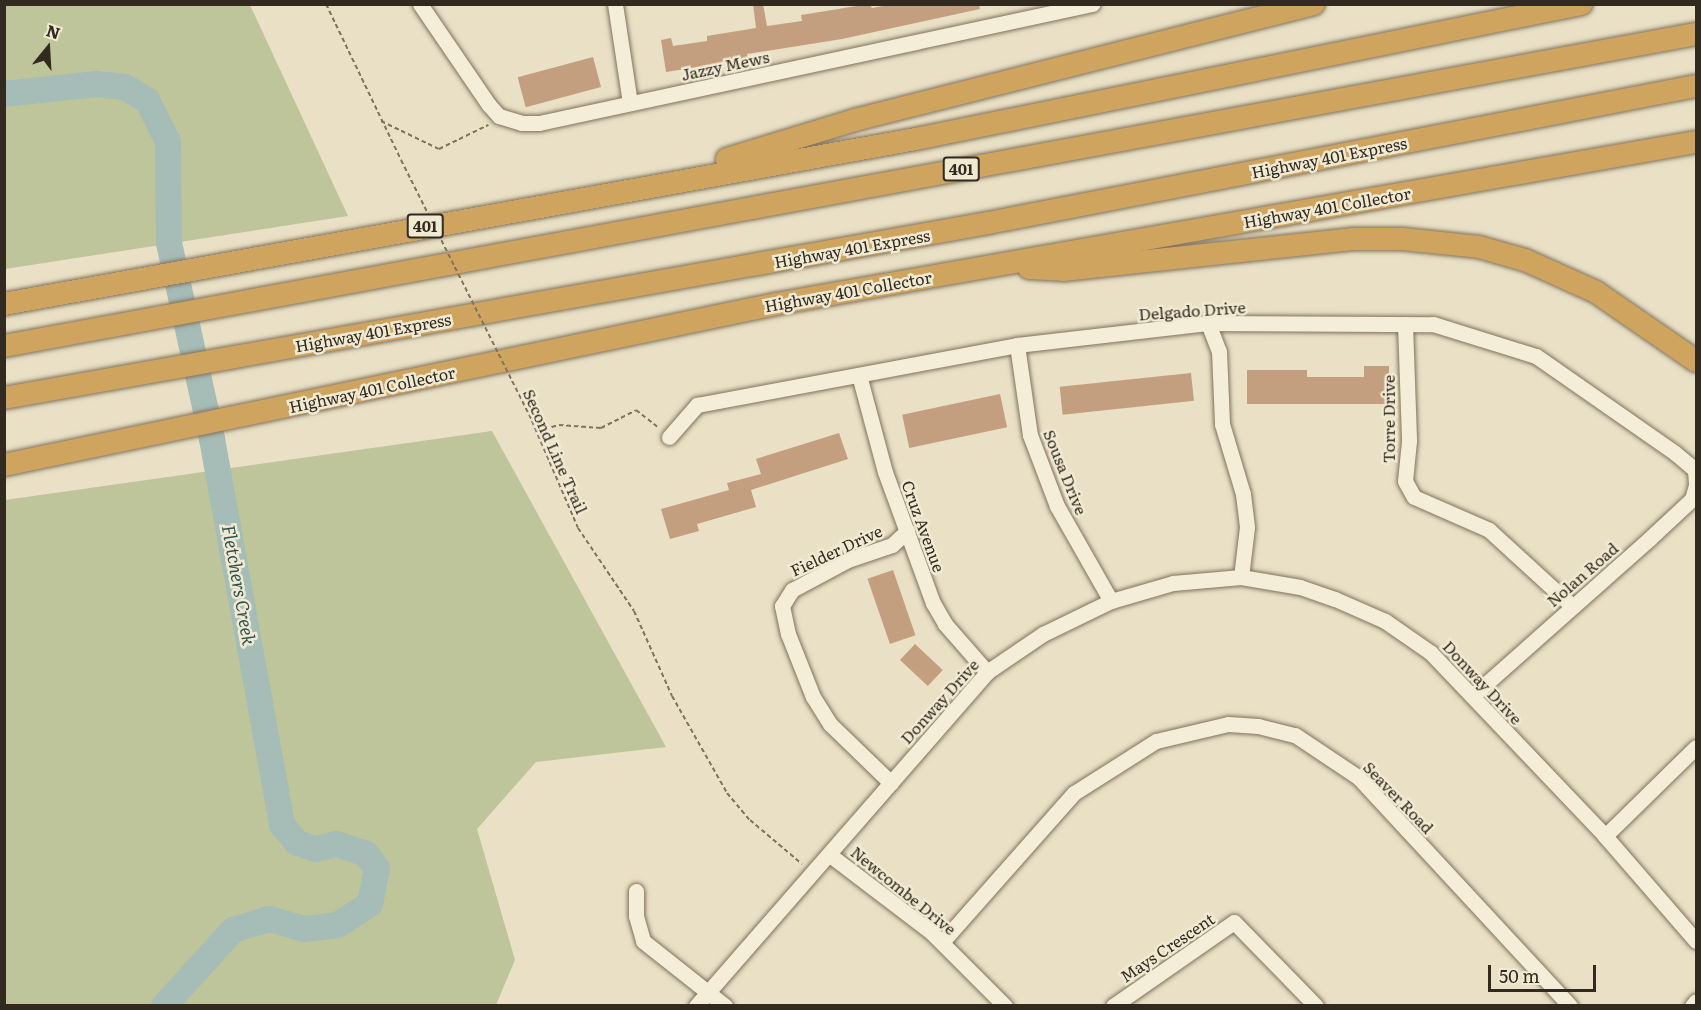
<!DOCTYPE html>
<html>
<head>
<meta charset="utf-8">
<style>
	body { margin:0 }
	#map { position:relative; width:1701px; height:1010px; overflow:hidden; background:#e9e0c5; font-family:Literata,serif }
	div>[style] { position:absolute }
	.green>* { inset:0; background:#bec59a }
	.river>* { height:26px; margin:-13px; padding:0 13px; transform-origin:13px; border-radius:13px; background:#a6bcb7 }
	.building>* { inset:0; background:#c39f7f; transform-origin:0 0 }
	.path>* { height:2px; margin-top:-1px; transform-origin:0; background:repeating-linear-gradient(90deg,#81725d 0 4.5px,transparent 0 7.5px) }
	.roads { filter:drop-shadow(0 0 2px #81725d) drop-shadow(0 0 2px #81725d) }
	.minor>* { height:15px; margin:-7.5px; padding:0 7.5px; transform-origin:7.5px; border-radius:7.5px; background:#f4edd7 }
	.highway>* { height:22px; margin:-11px; padding:0 11px; transform-origin:11px; border-radius:11px; background:#cfa45f }
	.path-bridge>* { height:2px; margin-top:-1px; transform-origin:0; background:repeating-linear-gradient(90deg,#81725d 0 4.5px,transparent 0 7.5px) }
	span { translate:-50% -50%; white-space:nowrap; text-align:center; line-height:1.15; -webkit-text-stroke:5px #f1ead3; paint-order:stroke }
	.shield-label span { padding:2px 4px; background:#f1ead3; border:2px solid; border-radius:4px; -webkit-text-stroke-width:0 }
	.shield-label { font-size:15px; color:#332a1f; font-weight:700 }
	.street-label { font-size:16px; color:#332a1f }
	.water-label { font-size:18px; color:#305151; font-style:italic }
	.frame { position:absolute; inset:0; border:6px solid #332a1f; pointer-events:none }
	.north { position:absolute; left:18px; top:18px; width:60px; height:60px; -webkit-text-stroke:4px #f1ead3; paint-order:stroke; rotate:18deg; font-size:16px; font-weight:700; line-height:24px; text-align:center; color:#332a1f }
	.north::after { content:''; display:block; margin:auto; width:21px; height:27px; background:#332a1f; clip-path:polygon(50% 0,100% 100%,50% 72%,0 100%) }
	.scale { position:absolute; left:1488px; top:965px; width:108px; height:27px; box-sizing:border-box; border:3px solid #332a1f; border-top:0; padding-left:8px; font-size:18px; line-height:21px; white-space:nowrap; color:#332a1f; -webkit-text-stroke:4px #f1ead3; paint-order:stroke }
</style>
</head>
<body>
<div id="map">
	<div class="green">
		<i style="clip-path:polygon(5px 4px,250px 5px,348px 216px,5px 269px)"></i>
		<i style="clip-path:polygon(492px 431px,666px 747px,536px 762px,477px 829px,515px 960px,496px 1005px,5px 1005px,5px 500px)"></i>
	</div>
	<div class="river">
		<i style="left:4px;top:94px;width:93px;rotate:-6.2deg"></i>
		<i style="left:96px;top:84px;width:29px;rotate:6deg"></i>
		<i style="left:125px;top:87px;width:26px;rotate:31deg"></i>
		<i style="left:147px;top:100px;width:47px;rotate:63.4deg"></i>
		<i style="left:168px;top:142px;width:101px;rotate:89.4deg"></i>
		<i style="left:169px;top:243px;width:201px;rotate:77.6deg"></i>
		<i style="left:212px;top:439px;width:392px;rotate:79.7deg"></i>
		<i style="left:282px;top:825px;width:23px;rotate:50deg"></i>
		<i style="left:297px;top:843px;width:20px;rotate:18deg"></i>
		<i style="left:316px;top:849px;width:21px;rotate:-14deg"></i>
		<i style="left:336px;top:844px;width:32px;rotate:18deg"></i>
		<i style="left:366px;top:854px;width:18px;rotate:52deg"></i>
		<i style="left:377px;top:868px;width:37px;rotate:101deg"></i>
		<i style="left:370px;top:904px;width:38px;rotate:147deg"></i>
		<i style="left:338px;top:925px;width:34px;rotate:173deg"></i>
		<i style="left:304px;top:929px;width:36px;rotate:-164deg"></i>
		<i style="left:269px;top:919px;width:38px;rotate:163deg"></i>
		<i style="left:233px;top:930px;width:103px;rotate:132.2deg"></i>
	</div>
	<div class="building">
		<i style="clip-path:polygon(753px 4px,763px 4px,767px 26px,802px 21px,801px 15px,869px 4px,872px 8px,894px 4px,979px 4px,980px 9px,842px 39px,747px 54px,748px 59px,666px 72px,661px 40px,671px 38px,673px 46px,707px 41px,707px 36px,756px 28px)"></i>
		<i style="left:593px;top:57px;width:31px;height:78px;rotate:75deg"></i>
		<i style="clip-path:polygon(1364px 366px,1389px 366px,1389px 404px,1247px 404px,1247px 370px,1307px 370px,1307px 377px,1364px 377px)"></i>
		<i style="left:1191px;top:373px;width:28px;height:132px;rotate:84deg"></i>
		<i style="left:1000px;top:394px;width:34px;height:100px;rotate:78deg"></i>
		<i style="clip-path:polygon(839px 433px,848px 459px,751px 490px,756px 507px,697px 524px,699px 531px,670px 539px,661px 509px,729px 490px,727px 483px,761px 474px,756px 459px)"></i>
		<i style="left:893px;top:570px;width:69px;height:27px;rotate:71deg"></i>
		<i style="left:915px;top:644px;width:38px;height:22px;rotate:43deg"></i>
	</div>
	<div class="path">
		<i style="left:326px;top:4px;width:173px;rotate:64.3deg"></i>
		<i style="left:381px;top:121px;width:64px;rotate:25.8deg"></i>
		<i style="left:439px;top:149px;width:55px;rotate:-26.1deg"></i>
		<i style="left:532px;top:421px;width:116px;rotate:66.7deg"></i>
		<i style="left:578px;top:528px;width:100px;rotate:56deg"></i>
		<i style="left:634px;top:611px;width:93px;rotate:65.9deg"></i>
		<i style="left:672px;top:696px;width:112px;rotate:60.4deg"></i>
		<i style="left:727px;top:793px;width:35px;rotate:50deg"></i>
		<i style="left:750px;top:820px;width:68px;rotate:40.2deg"></i>
		<i style="left:537px;top:431px;width:23px;rotate:-15deg"></i>
		<i style="left:559px;top:425px;width:42px;rotate:4.1deg"></i>
		<i style="left:601px;top:428px;width:39px;rotate:-27deg"></i>
		<i style="left:636px;top:410px;width:28px;rotate:38deg"></i>
	</div>
	<div class="roads">
		<div class="minor">
			<i style="left:420px;top:4px;width:122px;rotate:55.7deg"></i>
			<i style="left:489px;top:105px;width:15px;rotate:48deg"></i>
			<i style="left:499px;top:116px;width:24px;rotate:17deg"></i>
			<i style="left:522px;top:123px;width:17px"></i>
			<i style="left:539px;top:123px;width:566px;rotate:-12.14deg"></i>
			<i style="left:615px;top:4px;width:100px;rotate:81.4deg"></i>
			<i style="left:1208px;top:323px;width:30px;rotate:69deg"></i>
			<i style="left:1219px;top:351px;width:73px;rotate:87.6deg"></i>
			<i style="left:1222px;top:424px;width:73px;rotate:73.3deg"></i>
			<i style="left:1243px;top:494px;width:33px;rotate:83deg"></i>
			<i style="left:1247px;top:527px;width:50px;rotate:96.8deg"></i>
			<i style="left:1405px;top:324px;width:117px;rotate:88deg"></i>
			<i style="left:1409px;top:441px;width:40px;rotate:95.7deg"></i>
			<i style="left:1405px;top:481px;width:18px;rotate:61deg"></i>
			<i style="left:1414px;top:497px;width:82px;rotate:23.7deg"></i>
			<i style="left:1489px;top:530px;width:113px;rotate:42.5deg"></i>
			<i style="left:1017px;top:345px;width:91px;rotate:81.8deg"></i>
			<i style="left:1030px;top:435px;width:76px;rotate:69.2deg"></i>
			<i style="left:1057px;top:506px;width:109px;rotate:60.4deg"></i>
			<i style="left:859px;top:375px;width:100px;rotate:75deg"></i>
			<i style="left:885px;top:472px;width:140px;rotate:69.9deg"></i>
			<i style="left:933px;top:603px;width:24px;rotate:60deg"></i>
			<i style="left:945px;top:624px;width:64px;rotate:48.8deg"></i>
			<i style="left:669px;top:437px;width:43px;rotate:-48.8deg"></i>
			<i style="left:697px;top:405px;width:326px;rotate:-10.6deg"></i>
			<i style="left:1017px;top:345px;width:192px;rotate:-6.6deg"></i>
			<i style="left:1208px;top:323px;width:225px;rotate:0.3deg"></i>
			<i style="left:1433px;top:324px;width:108px;rotate:17.3deg"></i>
			<i style="left:1536px;top:356px;width:169px;rotate:34.9deg"></i>
			<i style="left:1675px;top:453px;width:26px;rotate:40deg"></i>
			<i style="left:1695px;top:470px;width:15px;rotate:86deg"></i>
			<i style="left:1696px;top:485px;width:15px;rotate:106deg"></i>
			<i style="left:1692px;top:499px;width:59px;rotate:137.1deg"></i>
			<i style="left:1649px;top:539px;width:235px;rotate:138.4deg"></i>
			<i style="left:891px;top:783px;width:85px;rotate:-136deg"></i>
			<i style="left:830px;top:724px;width:32px;rotate:-122deg"></i>
			<i style="left:813px;top:697px;width:68px;rotate:-111.6deg"></i>
			<i style="left:788px;top:634px;width:29px;rotate:-102deg"></i>
			<i style="left:782px;top:606px;width:19px;rotate:-58deg"></i>
			<i style="left:792px;top:590px;width:64px;rotate:-28.2deg"></i>
			<i style="left:848px;top:560px;width:46px;rotate:-18.8deg"></i>
			<i style="left:892px;top:545px;width:21px;rotate:-43deg"></i>
			<i style="left:1605px;top:836px;width:127px;rotate:-44.4deg"></i>
			<i style="left:830px;top:855px;width:127px;rotate:37.3deg"></i>
			<i style="left:931px;top:932px;width:105px;rotate:45deg"></i>
			<i style="left:636px;top:891px;width:25px;rotate:90deg"></i>
			<i style="left:636px;top:916px;width:26px;rotate:74deg"></i>
			<i style="left:643px;top:941px;width:105px;rotate:38.4deg"></i>
			<i style="left:942px;top:942px;width:199px;rotate:-48.5deg"></i>
			<i style="left:1074px;top:793px;width:97px;rotate:-32.4deg"></i>
			<i style="left:1156px;top:741px;width:74px;rotate:-13.3deg"></i>
			<i style="left:1228px;top:724px;width:30px;rotate:4deg"></i>
			<i style="left:1258px;top:726px;width:38px;rotate:14deg"></i>
			<i style="left:1295px;top:735px;width:76px;rotate:33.7deg"></i>
			<i style="left:1358px;top:777px;width:312px;rotate:47.2deg"></i>
			<i style="left:696px;top:1006px;width:443px;rotate:-48.9deg"></i>
			<i style="left:987px;top:672px;width:68px;rotate:-34.2deg"></i>
			<i style="left:1043px;top:634px;width:76px;rotate:-25.9deg"></i>
			<i style="left:1111px;top:601px;width:65px;rotate:-16.2deg"></i>
			<i style="left:1173px;top:583px;width:68px;rotate:-5deg"></i>
			<i style="left:1241px;top:577px;width:60px;rotate:9.6deg"></i>
			<i style="left:1300px;top:587px;width:37px;rotate:19deg"></i>
			<i style="left:1335px;top:599px;width:55px;rotate:23.7deg"></i>
			<i style="left:1385px;top:621px;width:56px;rotate:34.8deg"></i>
			<i style="left:1431px;top:653px;width:253px;rotate:46.4deg"></i>
			<i style="left:1605px;top:836px;width:139px;rotate:49.1deg"></i>
			<i style="left:1113px;top:1006px;width:147px;rotate:-34.8deg"></i>
			<i style="left:1234px;top:922px;width:117px;rotate:45.7deg"></i>
			<i style="left:1692px;top:1006px;width:6px;rotate:-51deg"></i>
		</div>
		<div class="highway">
			<i style="left:727px;top:159px;width:134px;rotate:-16.9deg"></i>
			<i style="left:855px;top:120px;width:473px;rotate:-14.2deg"></i>
			<i style="left:1029px;top:268px;width:34px;rotate:3deg"></i>
			<i style="left:1063px;top:270px;width:291px;rotate:-6.1deg"></i>
			<i style="left:1352px;top:239px;width:50px"></i>
			<i style="left:1402px;top:239px;width:77px;rotate:5.9deg"></i>
			<i style="left:1479px;top:247px;width:48px;rotate:15.8deg"></i>
			<i style="left:1525px;top:260px;width:78px;rotate:24.3deg"></i>
			<i style="left:1596px;top:292px;width:121px;rotate:34.6deg"></i>
			<i style="left:4px;top:304px;width:927px;rotate:-10.26deg"></i>
			<i style="left:916px;top:139px;width:679px;rotate:-11.48deg"></i>
			<i style="left:4px;top:346px;width:1721px;rotate:-10.45deg"></i>
			<i style="left:4px;top:398px;width:999px;rotate:-10.08deg"></i>
			<i style="left:988px;top:223px;width:721px;rotate:-10.95deg"></i>
			<i style="left:4px;top:465px;width:789px;rotate:-11.78deg"></i>
			<i style="left:776px;top:304px;width:934px;rotate:-9.99deg"></i>
		</div>
	</div>
	<div class="path-bridge">
		<i style="left:401px;top:160px;width:292px;rotate:63.3deg"></i>
	</div>
	<div class="shield-label">
		<span style="left:961px;top:169px">401</span>
		<span style="left:425px;top:226px">401</span>
	</div>
	<div class="street-label">
		<span style="left:725px;top:65px;rotate:-12deg">Jazzy Mews</span>
		<span style="left:1329px;top:157px;rotate:-11deg">Highway 401 Express</span>
		<span style="left:1327px;top:207px;rotate:-10deg">Highway 401 Collector</span>
		<span style="left:852px;top:248px;rotate:-10deg">Highway 401 Express</span>
		<span style="left:848px;top:291px;rotate:-10deg">Highway 401 Collector</span>
		<span style="left:1192px;top:310px;rotate:-4deg">Delgado Drive</span>
		<span style="left:373px;top:332px;rotate:-10deg">Highway 401 Express</span>
		<span style="left:372px;top:389px;rotate:-12deg">Highway 401 Collector</span>
		<span style="left:1388px;top:419px;rotate:-90deg">Torre Drive</span>
		<span style="left:556px;top:451px;rotate:66deg">Second Line Trail</span>
		<span style="left:1066px;top:472px;rotate:68deg">Sousa Drive</span>
		<span style="left:924px;top:526px;rotate:70deg">Cruz Avenue</span>
		<span style="left:836px;top:550px;rotate:-25deg">Fielder Drive</span>
		<span style="left:1582px;top:574px;rotate:-41deg">Nolan Road</span>
		<span style="left:1483px;top:682px;rotate:47deg">Donway Drive</span>
		<span style="left:939px;top:701px;rotate:-48deg">Donway Drive</span>
		<span style="left:1399px;top:797px;rotate:46deg">Seaver Road</span>
		<span style="left:904px;top:890px;rotate:39deg">Newcombe Drive</span>
		<span style="left:1167px;top:947px;rotate:-34deg">Mays Crescent</span>
	</div>
	<div class="water-label">
		<span style="left:239px;top:585px;rotate:80deg">Fletchers Creek</span>
	</div>
	<div class="frame"></div>
	<div class="north">N</div>
	<div class="scale">50 m</div>
</div>
</body>
</html>
